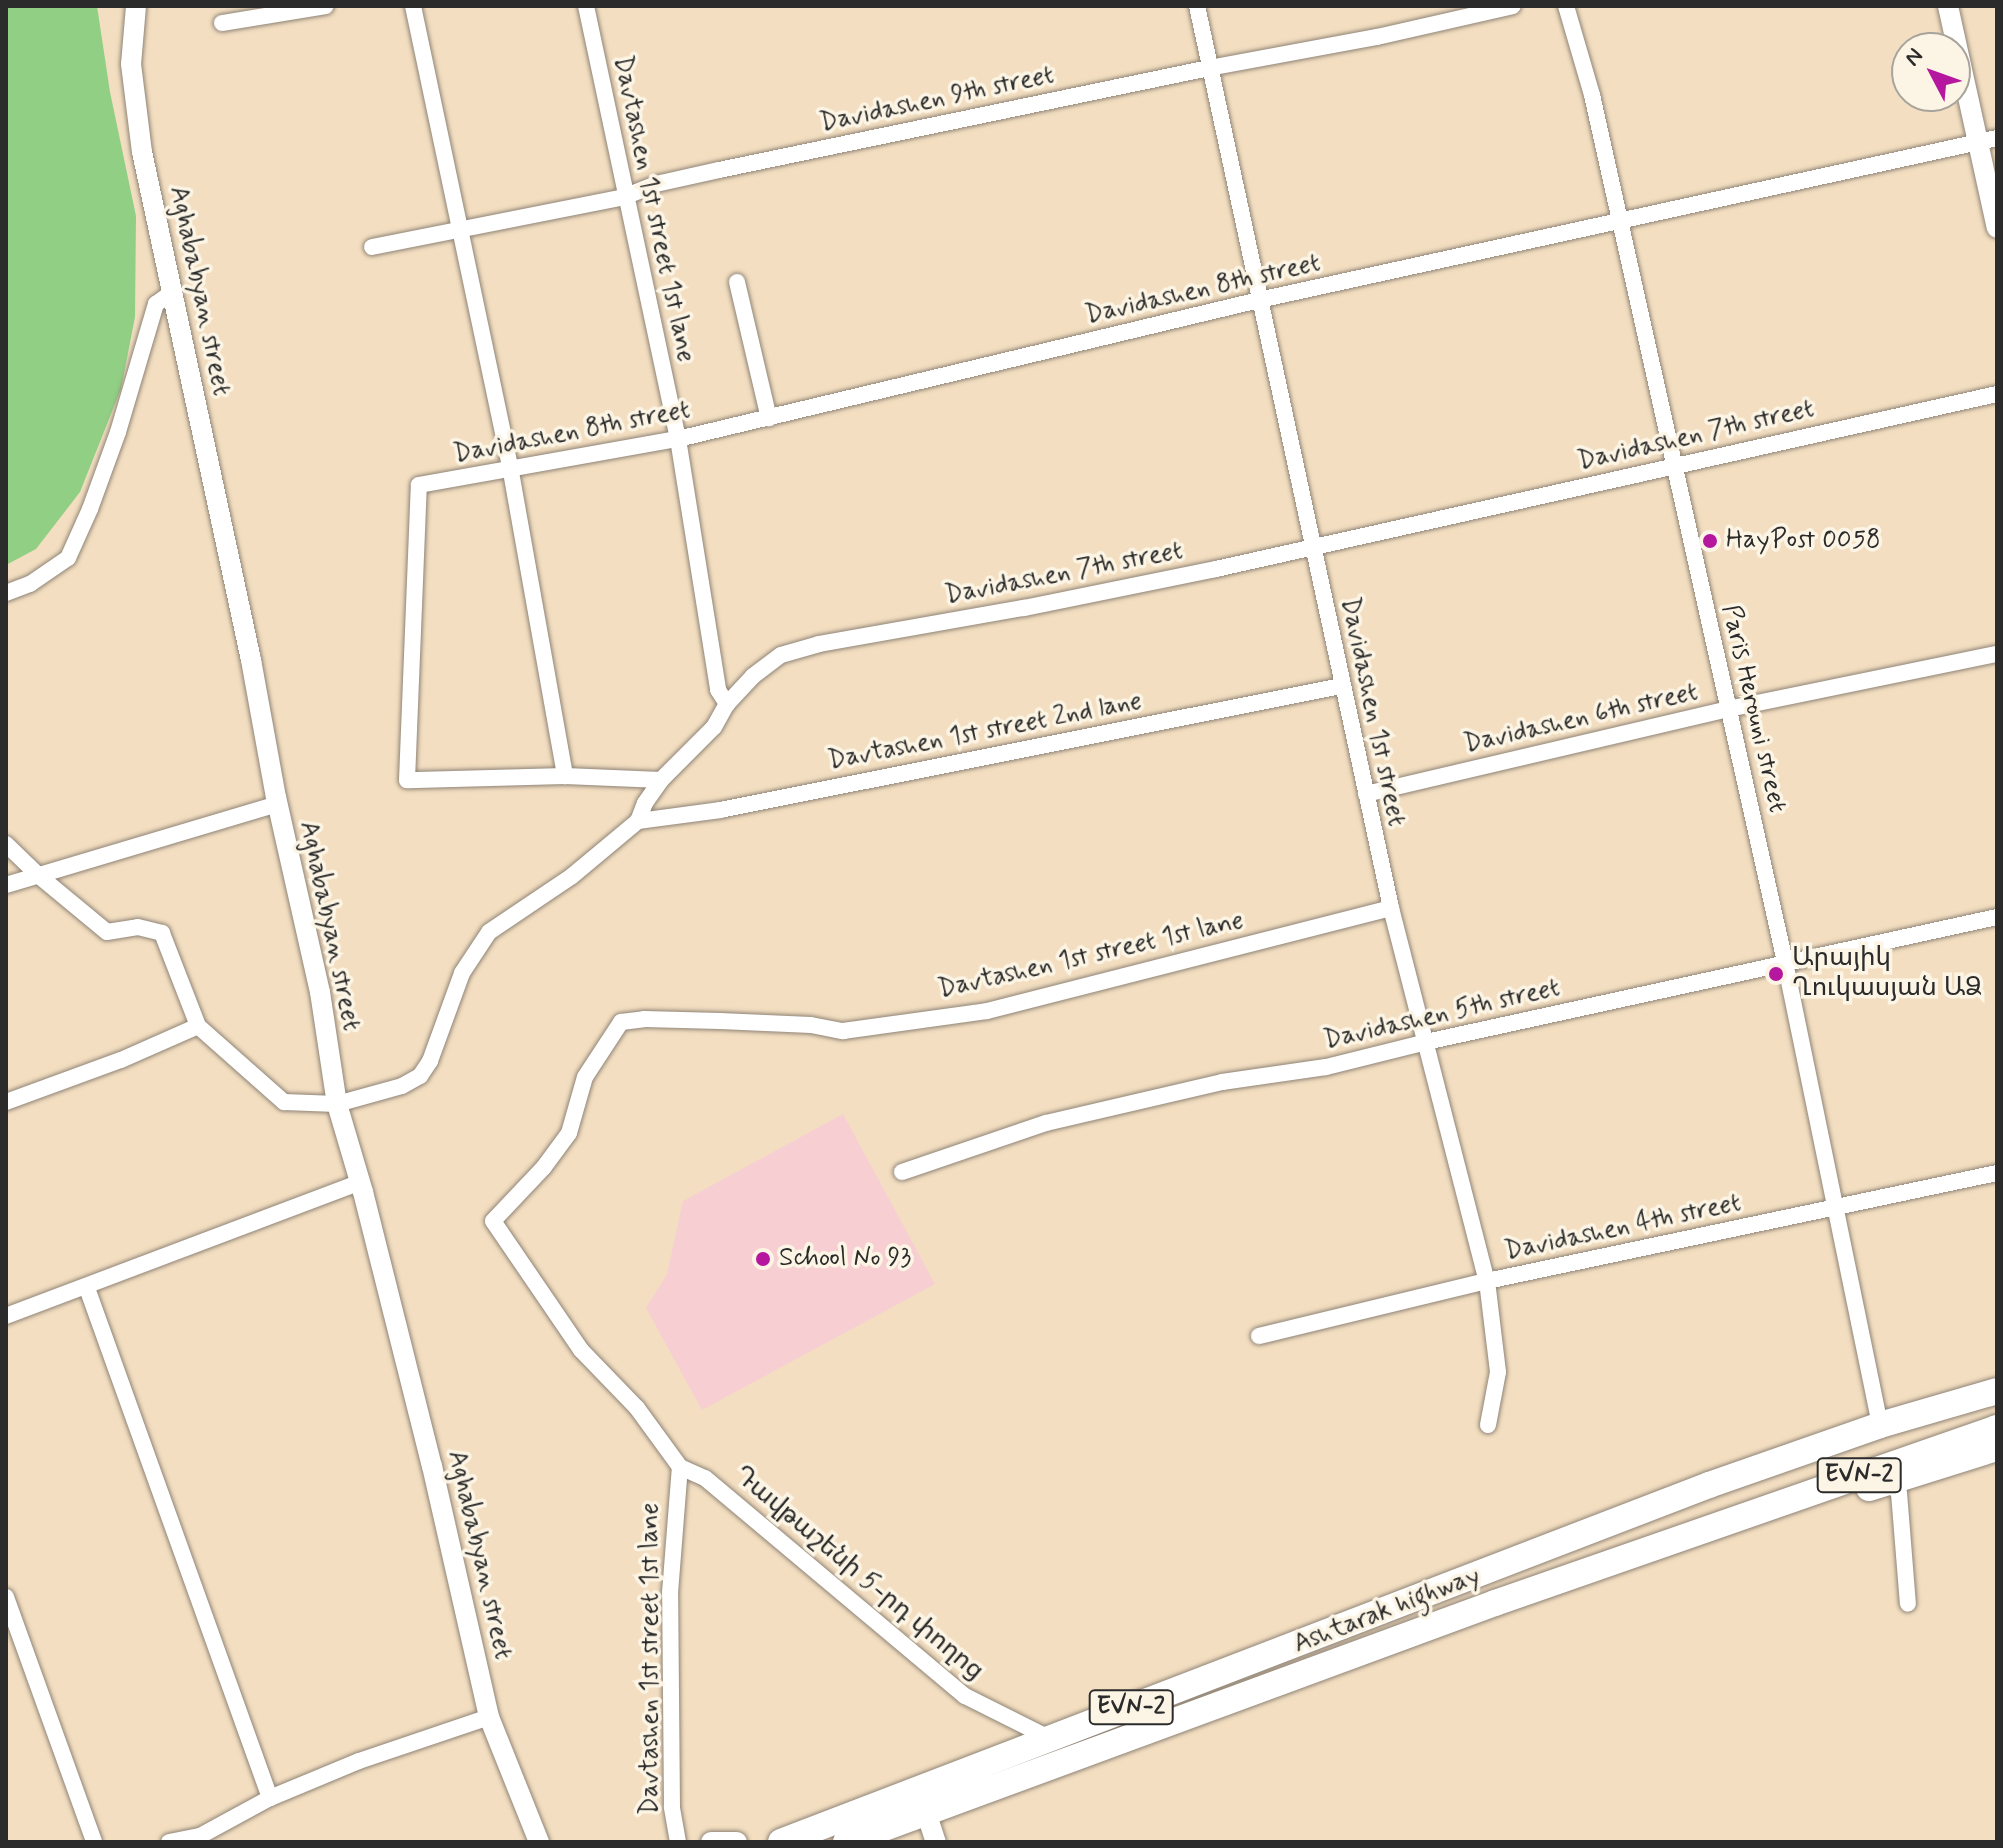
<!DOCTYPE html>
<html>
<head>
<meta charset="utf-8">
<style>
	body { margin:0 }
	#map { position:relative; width:2003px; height:1848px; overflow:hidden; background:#f3dec1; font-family:Mynerve,"Noto Sans Armenian",sans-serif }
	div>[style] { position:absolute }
	.built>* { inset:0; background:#f7cfd2 }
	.green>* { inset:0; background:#91cf85 }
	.roads { filter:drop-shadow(0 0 2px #8f8476) drop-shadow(0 0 2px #8f8476) }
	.minor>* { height:16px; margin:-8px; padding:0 8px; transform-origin:8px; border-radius:8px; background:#fff }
	.tertiary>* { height:20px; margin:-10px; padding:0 10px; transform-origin:10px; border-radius:10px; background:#fff }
	.primary>* { height:26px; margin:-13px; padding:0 13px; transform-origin:13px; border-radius:13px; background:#fff }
	.dots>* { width:22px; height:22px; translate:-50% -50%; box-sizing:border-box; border:4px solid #fcf5e5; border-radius:50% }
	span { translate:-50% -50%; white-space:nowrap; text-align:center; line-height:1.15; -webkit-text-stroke:7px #fcf5e5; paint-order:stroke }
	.shield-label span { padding:2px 6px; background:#fcf5e5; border:2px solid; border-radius:6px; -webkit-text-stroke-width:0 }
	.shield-label { font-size:24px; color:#2b2b2b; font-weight:700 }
	.street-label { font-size:26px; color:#2b2b2b }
	.poi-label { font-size:26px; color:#2b2b2b }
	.left { translate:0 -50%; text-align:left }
	.frame { position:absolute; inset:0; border:8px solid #2b2b2b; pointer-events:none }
	.north { position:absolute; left:1891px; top:32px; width:80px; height:80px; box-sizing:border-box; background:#fcf5e5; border:2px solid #a8a49b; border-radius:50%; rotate:311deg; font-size:22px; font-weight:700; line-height:32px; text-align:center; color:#2b2b2b }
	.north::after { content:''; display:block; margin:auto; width:28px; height:36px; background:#b5179e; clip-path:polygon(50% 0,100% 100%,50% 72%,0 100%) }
</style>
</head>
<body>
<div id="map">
	<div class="built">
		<i style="clip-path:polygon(843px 1114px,935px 1284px,702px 1410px,646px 1308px,667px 1274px,683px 1201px)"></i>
	</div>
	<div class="green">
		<i style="clip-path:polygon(6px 6px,97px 6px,110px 92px,136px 216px,135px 317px,121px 389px,80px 492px,36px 549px,6px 565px)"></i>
	</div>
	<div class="roads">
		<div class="minor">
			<i style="left:413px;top:6px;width:476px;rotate:78.1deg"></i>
			<i style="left:511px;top:472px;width:309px;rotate:79.9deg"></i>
			<i style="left:565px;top:776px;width:96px;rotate:2.4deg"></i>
			<i style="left:586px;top:6px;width:443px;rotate:78deg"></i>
			<i style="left:678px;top:439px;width:254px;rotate:80.9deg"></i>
			<i style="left:718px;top:690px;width:17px;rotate:57deg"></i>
			<i style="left:1197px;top:6px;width:923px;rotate:77.86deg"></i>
			<i style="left:1391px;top:908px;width:385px;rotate:75.6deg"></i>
			<i style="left:1487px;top:1281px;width:92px;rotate:83.1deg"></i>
			<i style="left:1498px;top:1372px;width:54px;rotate:100.7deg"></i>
			<i style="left:1566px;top:6px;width:93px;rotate:73.7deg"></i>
			<i style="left:1592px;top:95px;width:888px;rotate:77.45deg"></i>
			<i style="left:1785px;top:962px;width:473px;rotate:78.4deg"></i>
			<i style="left:222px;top:23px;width:105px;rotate:-9.3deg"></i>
			<i style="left:372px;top:247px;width:257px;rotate:-11.2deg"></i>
			<i style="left:624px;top:197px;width:35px;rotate:-22deg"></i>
			<i style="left:656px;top:184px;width:65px;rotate:-12.5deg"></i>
			<i style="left:719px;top:170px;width:501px;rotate:-11.76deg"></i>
			<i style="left:1209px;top:68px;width:171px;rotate:-10.5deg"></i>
			<i style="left:1377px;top:37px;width:139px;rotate:-12.8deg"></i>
			<i style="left:737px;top:282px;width:140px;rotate:76.8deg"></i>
			<i style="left:6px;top:593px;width:26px;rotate:-21deg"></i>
			<i style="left:30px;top:584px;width:46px;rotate:-34.4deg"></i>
			<i style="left:68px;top:558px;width:54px;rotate:-65.8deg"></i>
			<i style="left:90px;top:509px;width:82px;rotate:-70deg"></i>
			<i style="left:118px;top:432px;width:134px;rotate:-73.5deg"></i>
			<i style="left:156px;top:304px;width:22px;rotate:-36deg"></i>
			<i style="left:565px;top:776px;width:158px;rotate:178.5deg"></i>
			<i style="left:407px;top:780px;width:295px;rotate:-87.7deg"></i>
			<i style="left:419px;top:485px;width:263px;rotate:-10.1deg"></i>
			<i style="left:678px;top:439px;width:597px;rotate:-13.45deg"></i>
			<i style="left:1259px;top:300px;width:756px;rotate:-12.38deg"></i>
			<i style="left:1366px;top:794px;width:372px;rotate:-13.2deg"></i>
			<i style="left:1728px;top:709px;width:275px;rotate:-11.6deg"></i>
			<i style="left:638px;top:821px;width:83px;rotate:-7.6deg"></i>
			<i style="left:720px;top:810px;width:633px;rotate:-11.29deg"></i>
			<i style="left:6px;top:844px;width:45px;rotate:44.1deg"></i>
			<i style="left:38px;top:875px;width:89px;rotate:39.6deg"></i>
			<i style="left:107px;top:932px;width:31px;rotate:-9deg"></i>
			<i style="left:138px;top:927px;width:25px;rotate:14deg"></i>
			<i style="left:162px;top:933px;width:100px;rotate:68.8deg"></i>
			<i style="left:198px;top:1026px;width:115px;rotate:41.5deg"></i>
			<i style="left:284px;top:1102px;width:53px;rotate:2.2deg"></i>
			<i style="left:337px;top:1104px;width:67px;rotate:-15.5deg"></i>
			<i style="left:402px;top:1086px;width:21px;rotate:-29deg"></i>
			<i style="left:420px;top:1076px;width:18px;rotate:-56deg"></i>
			<i style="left:430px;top:1061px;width:94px;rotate:-70deg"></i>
			<i style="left:462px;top:973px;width:49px;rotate:-56.6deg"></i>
			<i style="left:489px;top:932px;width:100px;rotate:-34deg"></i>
			<i style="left:572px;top:876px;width:86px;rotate:-39.8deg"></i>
			<i style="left:638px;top:821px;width:19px;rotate:-69deg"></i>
			<i style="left:645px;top:803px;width:28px;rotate:-55deg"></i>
			<i style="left:661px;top:780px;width:75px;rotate:-45deg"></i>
			<i style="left:714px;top:727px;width:26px;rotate:-61deg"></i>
			<i style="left:727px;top:704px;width:38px;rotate:-47deg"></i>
			<i style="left:753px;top:676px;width:35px;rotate:-37deg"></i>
			<i style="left:781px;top:655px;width:40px;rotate:-16deg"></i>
			<i style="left:819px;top:644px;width:208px;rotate:-10deg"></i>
			<i style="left:1024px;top:608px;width:196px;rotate:-11.5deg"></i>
			<i style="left:1216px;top:569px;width:800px;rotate:-12.63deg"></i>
			<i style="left:6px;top:885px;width:283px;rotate:-16.6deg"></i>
			<i style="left:6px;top:1102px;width:122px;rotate:-20.1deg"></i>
			<i style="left:121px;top:1060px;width:84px;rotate:-23.8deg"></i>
			<i style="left:902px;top:1172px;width:152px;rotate:-18.8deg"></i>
			<i style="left:1046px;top:1123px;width:181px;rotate:-13.1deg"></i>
			<i style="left:1222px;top:1082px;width:105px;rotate:-8.2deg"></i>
			<i style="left:1326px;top:1067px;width:103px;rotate:-14deg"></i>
			<i style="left:1426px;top:1042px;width:585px;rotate:-12.35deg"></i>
			<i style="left:87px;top:1288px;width:542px;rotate:70.26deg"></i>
			<i style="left:6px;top:1316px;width:379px;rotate:-20.7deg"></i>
			<i style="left:1259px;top:1336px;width:235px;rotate:-13.6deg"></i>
			<i style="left:1487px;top:1281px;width:521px;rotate:-11.96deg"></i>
			<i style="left:680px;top:1467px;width:27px;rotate:24deg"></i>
			<i style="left:705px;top:1478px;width:339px;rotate:40deg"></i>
			<i style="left:965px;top:1696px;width:94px;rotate:26.6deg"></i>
			<i style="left:1890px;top:1482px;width:14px;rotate:51deg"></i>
			<i style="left:1899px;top:1493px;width:111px;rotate:85.4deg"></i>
			<i style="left:6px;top:1597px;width:260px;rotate:70.2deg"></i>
			<i style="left:169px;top:1842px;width:32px;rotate:-11deg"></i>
			<i style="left:200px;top:1836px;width:80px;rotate:-28.5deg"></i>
			<i style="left:270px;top:1798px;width:96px;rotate:-22.6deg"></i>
			<i style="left:359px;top:1761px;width:137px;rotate:-18.7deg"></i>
			<i style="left:678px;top:1842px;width:36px;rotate:-100deg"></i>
			<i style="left:672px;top:1807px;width:214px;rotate:-90.5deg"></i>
			<i style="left:670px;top:1593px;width:126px;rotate:-85.5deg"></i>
			<i style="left:680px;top:1467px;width:73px;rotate:-126.1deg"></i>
			<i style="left:637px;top:1408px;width:81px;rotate:-134deg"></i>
			<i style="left:581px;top:1350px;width:156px;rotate:-124.3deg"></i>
			<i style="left:493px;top:1221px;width:74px;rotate:-46.6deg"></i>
			<i style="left:544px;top:1167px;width:42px;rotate:-53.7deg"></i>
			<i style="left:569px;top:1133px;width:58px;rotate:-74.1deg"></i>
			<i style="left:585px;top:1077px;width:66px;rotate:-56.8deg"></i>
			<i style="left:621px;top:1022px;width:23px;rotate:-7deg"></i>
			<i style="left:644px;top:1019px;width:76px;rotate:1.5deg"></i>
			<i style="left:720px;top:1021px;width:91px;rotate:2.5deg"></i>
			<i style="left:811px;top:1025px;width:33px;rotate:11deg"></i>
			<i style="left:843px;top:1031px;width:145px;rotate:-7.9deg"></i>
			<i style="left:987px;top:1011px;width:417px;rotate:-14.3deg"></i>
		</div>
		<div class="tertiary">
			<i style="left:136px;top:6px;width:58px;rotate:94.9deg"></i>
			<i style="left:131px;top:64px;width:89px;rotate:82.9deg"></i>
			<i style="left:142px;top:152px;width:520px;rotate:77.89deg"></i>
			<i style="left:251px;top:660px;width:139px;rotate:79.7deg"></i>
			<i style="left:276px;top:797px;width:200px;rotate:77.3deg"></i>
			<i style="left:320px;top:992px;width:113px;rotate:81.4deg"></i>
			<i style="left:337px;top:1104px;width:92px;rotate:73.5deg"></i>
			<i style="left:363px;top:1192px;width:283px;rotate:75.9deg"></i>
			<i style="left:432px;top:1466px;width:257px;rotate:77.2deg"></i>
			<i style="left:489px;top:1717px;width:135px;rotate:68.2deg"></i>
			<i style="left:1948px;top:6px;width:227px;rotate:77.6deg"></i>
			<i style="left:926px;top:1812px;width:32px;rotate:72deg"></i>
			<i style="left:711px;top:1842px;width:26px"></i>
		</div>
		<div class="primary">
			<i style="left:1869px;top:1488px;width:134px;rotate:-17.4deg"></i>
			<i style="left:781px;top:1842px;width:994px;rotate:-21.04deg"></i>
			<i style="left:1709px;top:1485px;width:181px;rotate:-19.3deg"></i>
			<i style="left:1880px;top:1425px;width:122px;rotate:-16.2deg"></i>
			<i style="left:846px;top:1842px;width:692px;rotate:-20.22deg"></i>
			<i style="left:1495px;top:1603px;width:532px;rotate:-19.22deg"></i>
		</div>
	</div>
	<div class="dots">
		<i style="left:1710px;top:541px;background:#b5179e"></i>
		<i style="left:1776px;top:974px;background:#b5179e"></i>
		<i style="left:763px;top:1259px;background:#b5179e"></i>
	</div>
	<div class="shield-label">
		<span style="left:1859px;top:1475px">EVN-2</span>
		<span style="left:1131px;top:1707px">EVN-2</span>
	</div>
	<div class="street-label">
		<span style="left:937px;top:100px;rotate:-12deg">Davidashen 9th street</span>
		<span style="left:653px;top:209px;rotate:78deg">Davtashen 1st street 1st lane</span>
		<span style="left:1203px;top:290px;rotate:-13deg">Davidashen 8th street</span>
		<span style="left:199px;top:291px;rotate:78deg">Aghababyan street</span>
		<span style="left:572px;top:433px;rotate:-11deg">Davidashen 8th street</span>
		<span style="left:1696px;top:436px;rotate:-13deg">Davidashen 7th street</span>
		<span style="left:1064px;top:574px;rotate:-11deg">Davidashen 7th street</span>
		<span style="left:1753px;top:709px;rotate:77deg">Paris Herouni street</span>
		<span style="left:1372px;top:712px;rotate:78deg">Davidashen 1st street</span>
		<span style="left:1581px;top:719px;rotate:-13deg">Davidashen 6th street</span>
		<span style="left:985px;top:732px;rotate:-11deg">Davtashen 1st street 2nd lane</span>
		<span style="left:329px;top:926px;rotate:78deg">Aghababyan street</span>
		<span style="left:1091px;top:956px;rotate:-13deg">Davtashen 1st street 1st lane</span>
		<span style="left:1442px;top:1015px;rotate:-13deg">Davidashen 5th street</span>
		<span style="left:1623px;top:1228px;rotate:-12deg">Davidashen 4th street</span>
		<span style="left:479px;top:1555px;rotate:77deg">Aghababyan street</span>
		<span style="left:858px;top:1574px;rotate:40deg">Դավթաշենի 5-րդ փողոց</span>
		<span style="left:1387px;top:1611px;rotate:-21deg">Ashtarak highway</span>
		<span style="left:651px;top:1659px;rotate:-90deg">Davtashen 1st street 1st lane</span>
	</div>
	<div class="poi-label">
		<span class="left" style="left:1726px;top:541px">HayPost 0058</span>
		<span class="left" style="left:1792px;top:974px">Արայիկ<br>Ղուկասյան ԱՁ</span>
		<span class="left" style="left:779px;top:1259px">School No 93</span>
	</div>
	<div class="frame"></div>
	<div class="north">N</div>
</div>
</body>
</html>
